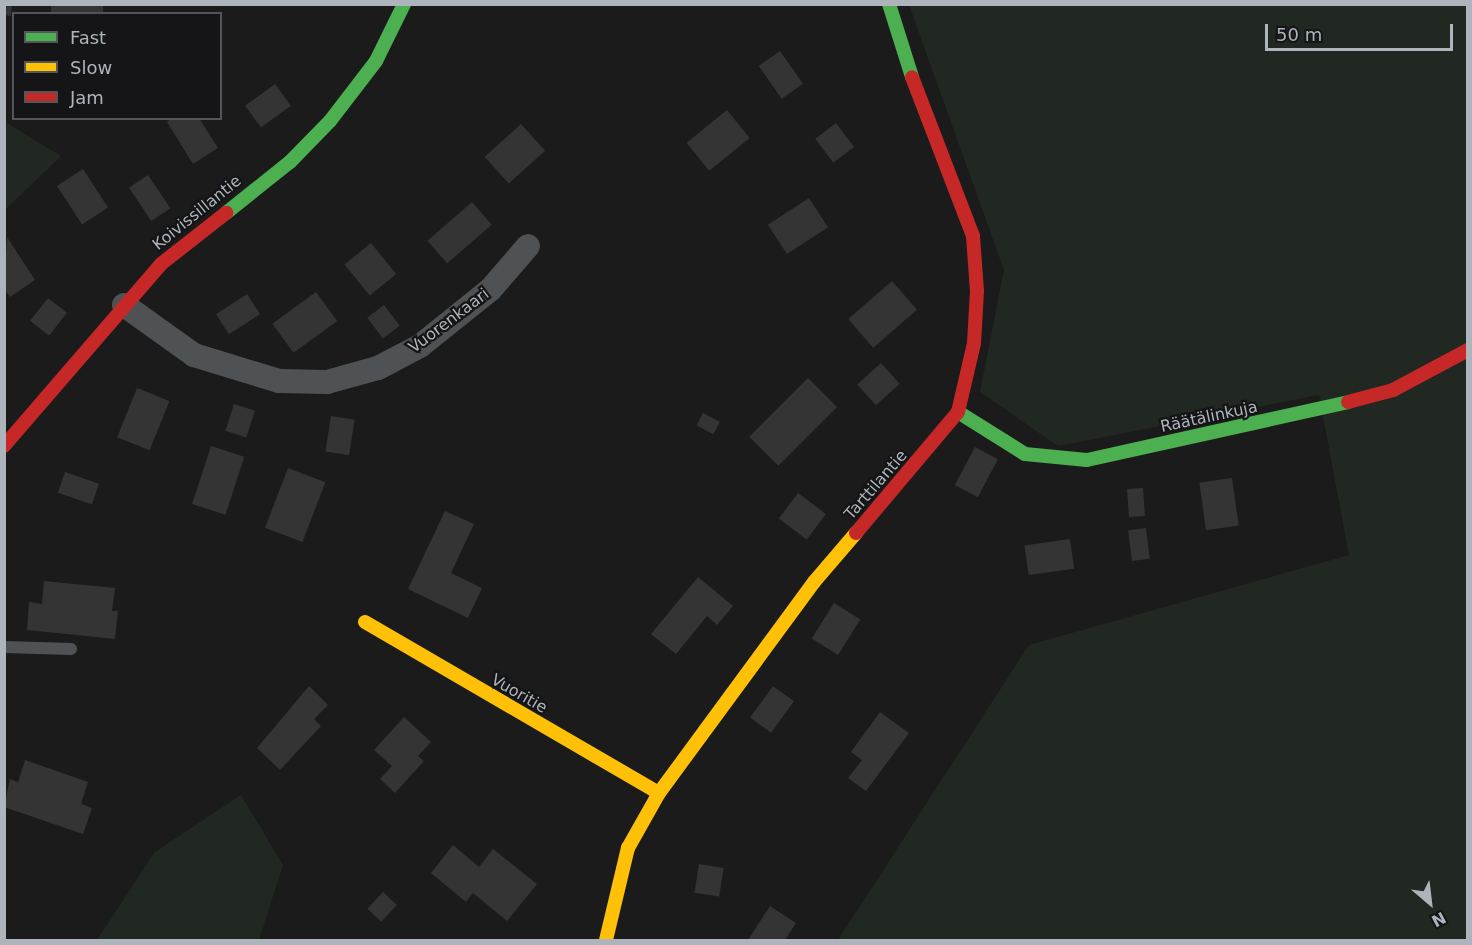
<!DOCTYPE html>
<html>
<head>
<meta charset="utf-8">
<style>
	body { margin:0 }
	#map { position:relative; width:1472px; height:945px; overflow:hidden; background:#1b1b1b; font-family:"DejaVu Sans",sans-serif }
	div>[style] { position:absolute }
	.green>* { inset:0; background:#212821 }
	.building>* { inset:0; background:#343435; transform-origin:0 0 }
	.lane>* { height:12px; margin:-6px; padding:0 6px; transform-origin:6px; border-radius:6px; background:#4f5254 }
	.street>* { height:24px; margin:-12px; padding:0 12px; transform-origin:12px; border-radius:12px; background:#4f5254 }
	.fast>* { height:14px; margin:-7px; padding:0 7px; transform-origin:7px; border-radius:7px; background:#4caf50 }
	.slow>* { height:14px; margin:-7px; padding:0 7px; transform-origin:7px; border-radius:7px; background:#ffc107 }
	.jam>* { height:14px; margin:-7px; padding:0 7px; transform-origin:7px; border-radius:7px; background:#c62828 }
	span { translate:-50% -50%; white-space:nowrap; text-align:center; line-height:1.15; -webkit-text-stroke:4.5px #151517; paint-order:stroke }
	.street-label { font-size:16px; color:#adb4bb }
	.frame { position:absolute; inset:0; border:6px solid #adb4bb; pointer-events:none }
	.legend { position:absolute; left:12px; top:12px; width:210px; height:108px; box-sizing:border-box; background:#151517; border:2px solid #525559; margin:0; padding:8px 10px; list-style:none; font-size:18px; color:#adb4bb }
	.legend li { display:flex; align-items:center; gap:12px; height:30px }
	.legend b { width:30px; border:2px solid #525559 }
	.north { position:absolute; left:1400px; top:873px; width:60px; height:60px; -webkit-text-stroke:4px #151517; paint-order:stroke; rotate:152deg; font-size:16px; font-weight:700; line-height:24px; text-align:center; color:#adb4bb }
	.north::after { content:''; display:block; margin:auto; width:21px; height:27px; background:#adb4bb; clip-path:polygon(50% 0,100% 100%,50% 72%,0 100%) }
	.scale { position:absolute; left:1265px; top:24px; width:188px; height:27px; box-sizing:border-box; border:3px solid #adb4bb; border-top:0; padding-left:8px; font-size:18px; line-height:21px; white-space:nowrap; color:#adb4bb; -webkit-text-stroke:4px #151517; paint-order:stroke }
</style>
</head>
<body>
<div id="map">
	<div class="green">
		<i style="clip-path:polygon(909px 5px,1467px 5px,1467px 940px,838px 940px,1029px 645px,1349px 555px,1319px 395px,1058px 446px,980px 392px,1004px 270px)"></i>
		<i style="clip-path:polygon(5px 122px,61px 156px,5px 210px)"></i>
		<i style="clip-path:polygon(241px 795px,283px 865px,259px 940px,97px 940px,155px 852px)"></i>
	</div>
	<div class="building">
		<i style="clip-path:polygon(4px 4px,12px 4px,11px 16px,4px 15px)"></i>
		<i style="left:51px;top:4px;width:52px;height:10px"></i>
		<i style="left:780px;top:51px;width:40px;height:26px;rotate:55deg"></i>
		<i style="left:275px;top:84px;width:27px;height:37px;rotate:54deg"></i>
		<i style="left:727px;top:110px;width:36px;height:52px;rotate:51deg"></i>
		<i style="clip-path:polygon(172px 118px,199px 118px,218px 148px,193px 164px,167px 122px)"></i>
		<i style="left:836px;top:123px;width:30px;height:26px;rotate:53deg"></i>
		<i style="left:521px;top:124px;width:36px;height:49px;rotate:48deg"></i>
		<i style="left:83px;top:169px;width:46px;height:31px;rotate:57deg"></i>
		<i style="left:148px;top:175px;width:40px;height:23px;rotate:56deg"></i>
		<i style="left:809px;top:198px;width:35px;height:49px;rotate:57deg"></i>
		<i style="left:472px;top:202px;width:30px;height:59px;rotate:49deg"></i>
		<i style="clip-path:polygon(7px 237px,35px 280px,10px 297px,4px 289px)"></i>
		<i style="left:371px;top:243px;width:40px;height:34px;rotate:51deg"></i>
		<i style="left:892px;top:281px;width:38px;height:58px;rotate:49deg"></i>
		<i style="left:316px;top:292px;width:36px;height:54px;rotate:54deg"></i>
		<i style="left:247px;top:294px;width:24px;height:37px;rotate:57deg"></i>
		<i style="left:48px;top:298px;width:24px;height:29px;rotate:38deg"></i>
		<i style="left:384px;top:305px;width:26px;height:21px;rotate:53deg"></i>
		<i style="left:881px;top:363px;width:28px;height:32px;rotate:48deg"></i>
		<i style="left:808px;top:378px;width:41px;height:83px;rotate:45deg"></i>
		<i style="left:137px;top:388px;width:35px;height:53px;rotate:22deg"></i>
		<i style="left:234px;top:404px;width:22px;height:28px;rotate:18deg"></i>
		<i style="left:703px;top:413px;width:19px;height:14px;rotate:28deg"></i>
		<i style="left:331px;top:416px;width:24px;height:36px;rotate:9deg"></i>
		<i style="left:211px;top:446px;width:35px;height:61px;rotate:18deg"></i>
		<i style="left:975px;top:447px;width:26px;height:43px;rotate:28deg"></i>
		<i style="left:288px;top:468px;width:40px;height:64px;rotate:21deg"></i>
		<i style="left:65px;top:472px;width:36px;height:22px;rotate:19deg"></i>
		<i style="left:1232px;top:478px;width:48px;height:33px;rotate:82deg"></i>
		<i style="left:1143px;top:488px;width:28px;height:16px;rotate:86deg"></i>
		<i style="left:798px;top:493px;width:35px;height:32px;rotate:37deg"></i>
		<i style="clip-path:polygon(445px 511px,474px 524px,451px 573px,482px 588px,468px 618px,408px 589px)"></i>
		<i style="left:1146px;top:528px;width:31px;height:18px;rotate:83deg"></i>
		<i style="left:1070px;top:539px;width:30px;height:46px;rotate:82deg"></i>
		<i style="clip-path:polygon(698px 577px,733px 606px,717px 625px,707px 616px,676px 654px,651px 634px)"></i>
		<i style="clip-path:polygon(44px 581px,115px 588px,112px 611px,118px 611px,115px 639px,27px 630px,29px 602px,42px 604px)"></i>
		<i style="left:834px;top:603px;width:31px;height:42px;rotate:32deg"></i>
		<i style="clip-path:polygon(309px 686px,328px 705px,314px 719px,321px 726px,280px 770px,257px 748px)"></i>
		<i style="left:773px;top:686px;width:26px;height:39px;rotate:36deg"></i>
		<i style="clip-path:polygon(880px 712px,909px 733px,866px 791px,848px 778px,862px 760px,851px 752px)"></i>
		<i style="clip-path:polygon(404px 717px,431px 742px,418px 756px,424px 761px,395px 793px,380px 779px,392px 766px,374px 750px)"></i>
		<i style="clip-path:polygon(25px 760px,88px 782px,81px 804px,92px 808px,83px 834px,4px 807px,10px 779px,18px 782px)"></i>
		<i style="clip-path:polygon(453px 845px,479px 867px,493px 849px,537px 884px,507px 921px,473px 893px,466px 902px,431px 873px)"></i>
		<i style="left:699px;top:864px;width:25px;height:29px;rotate:9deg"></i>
		<i style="left:383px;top:892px;width:19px;height:23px;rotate:43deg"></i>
		<i style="clip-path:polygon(770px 906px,796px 923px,785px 940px,748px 940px)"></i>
	</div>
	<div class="lane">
		<i style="left:4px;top:647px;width:67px;rotate:1.7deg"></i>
	</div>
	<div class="street">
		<i style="left:124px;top:305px;width:86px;rotate:35.5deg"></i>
		<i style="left:194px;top:355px;width:89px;rotate:17deg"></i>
		<i style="left:279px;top:381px;width:48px;rotate:1.2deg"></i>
		<i style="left:327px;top:382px;width:53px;rotate:-15.4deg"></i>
		<i style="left:378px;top:368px;width:47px;rotate:-27.6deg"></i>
		<i style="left:420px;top:346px;width:90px;rotate:-38.7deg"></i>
		<i style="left:490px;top:290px;width:58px;rotate:-49.2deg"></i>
	</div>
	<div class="fast">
		<i style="left:889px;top:4px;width:77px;rotate:72.5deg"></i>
		<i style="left:226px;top:213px;width:82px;rotate:-38.6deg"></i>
		<i style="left:290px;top:162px;width:57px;rotate:-45.7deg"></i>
		<i style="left:330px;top:121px;width:76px;rotate:-52.5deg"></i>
		<i style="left:376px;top:61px;width:64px;rotate:-63.8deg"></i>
		<i style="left:958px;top:412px;width:79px;rotate:32.1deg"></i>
		<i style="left:1025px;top:454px;width:62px;rotate:5.5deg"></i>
		<i style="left:1087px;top:460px;width:267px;rotate:-12.5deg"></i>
	</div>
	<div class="slow">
		<i style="left:365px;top:622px;width:340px;rotate:30.2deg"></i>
		<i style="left:606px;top:940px;width:95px;rotate:-76.6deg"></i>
		<i style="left:628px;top:848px;width:63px;rotate:-60.6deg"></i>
		<i style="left:659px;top:793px;width:262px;rotate:-53.7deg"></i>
		<i style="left:814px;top:582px;width:65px;rotate:-49.4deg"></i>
	</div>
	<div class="jam">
		<i style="left:1348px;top:402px;width:47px;rotate:-14.9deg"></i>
		<i style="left:1393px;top:390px;width:85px;rotate:-28.1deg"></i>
		<i style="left:4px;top:446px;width:240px;rotate:-49.2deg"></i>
		<i style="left:161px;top:264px;width:83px;rotate:-38.1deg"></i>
		<i style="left:856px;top:533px;width:158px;rotate:-49.9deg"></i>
		<i style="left:958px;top:412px;width:71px;rotate:-76.9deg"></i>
		<i style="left:974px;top:343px;width:52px;rotate:-86.7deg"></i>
		<i style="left:977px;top:291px;width:55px;rotate:-94.2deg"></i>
		<i style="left:973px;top:236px;width:170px;rotate:-111deg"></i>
	</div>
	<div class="street-label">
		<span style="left:197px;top:213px;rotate:-39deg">Koivissillantie</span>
		<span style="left:449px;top:321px;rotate:-37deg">Vuorenkaari</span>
		<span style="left:1209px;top:417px;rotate:-12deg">Räätälinkuja</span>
		<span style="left:876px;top:485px;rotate:-49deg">Tarttilantie</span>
		<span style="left:519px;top:694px;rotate:30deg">Vuoritie</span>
	</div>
	<div class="frame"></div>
	<ul class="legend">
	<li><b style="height:8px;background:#4caf50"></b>Fast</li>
	<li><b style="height:8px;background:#ffc107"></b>Slow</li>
	<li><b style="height:8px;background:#c62828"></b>Jam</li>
	</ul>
	<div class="north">N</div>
	<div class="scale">50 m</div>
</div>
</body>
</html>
